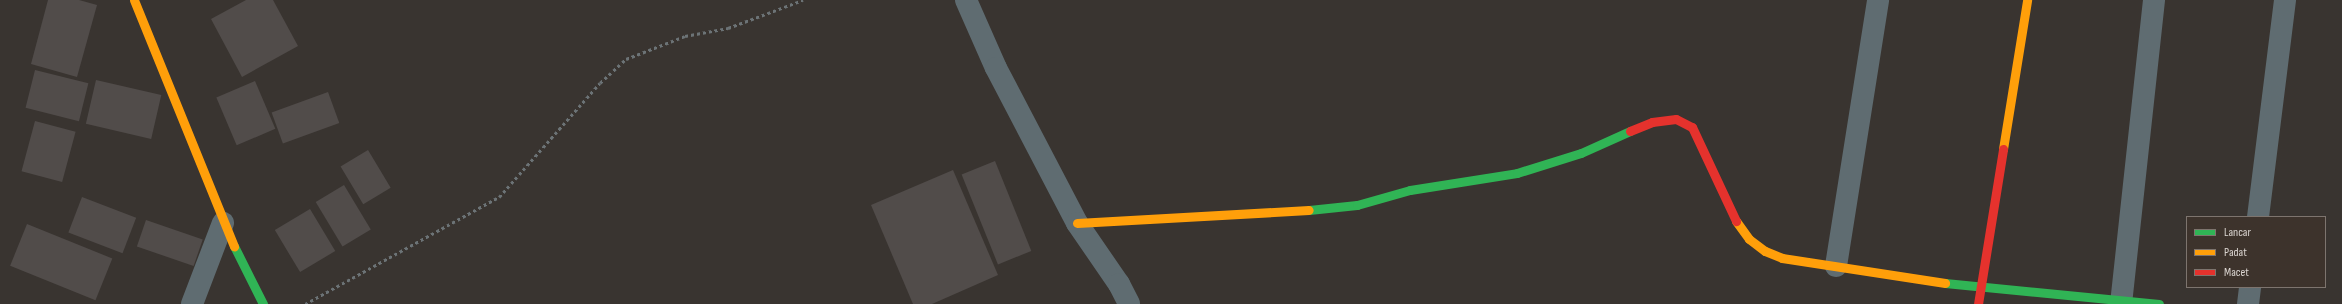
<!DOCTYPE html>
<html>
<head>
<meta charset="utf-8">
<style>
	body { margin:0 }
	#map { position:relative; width:2342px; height:304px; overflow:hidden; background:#393430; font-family:"Sofia Sans Condensed",sans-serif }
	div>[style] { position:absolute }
	.building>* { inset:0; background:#514c4a; transform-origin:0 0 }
	.path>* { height:2.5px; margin-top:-1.25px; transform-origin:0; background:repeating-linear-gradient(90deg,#6c7376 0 3px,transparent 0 6px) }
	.street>* { height:22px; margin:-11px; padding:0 11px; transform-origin:11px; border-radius:11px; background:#5f6c71 }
	.fast>* { height:9px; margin:-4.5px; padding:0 4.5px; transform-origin:4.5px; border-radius:4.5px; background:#30b455 }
	.slow>* { height:9px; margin:-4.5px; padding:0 4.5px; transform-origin:4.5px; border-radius:4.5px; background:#ff9f0a }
	.jam>* { height:9px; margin:-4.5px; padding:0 4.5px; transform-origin:4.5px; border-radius:4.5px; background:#e5322d }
	span { translate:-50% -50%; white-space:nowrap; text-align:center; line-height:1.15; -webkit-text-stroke:3px #3d332c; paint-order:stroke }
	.legend { position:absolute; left:2186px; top:216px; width:140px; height:72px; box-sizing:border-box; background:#3d332c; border:1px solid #7d746e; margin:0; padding:5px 7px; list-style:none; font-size:12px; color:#dcd6d2 }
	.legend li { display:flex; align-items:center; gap:8px; height:20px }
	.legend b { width:20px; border:1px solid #7d746e }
</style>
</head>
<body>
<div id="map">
	<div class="building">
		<i style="clip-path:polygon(48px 0,79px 0,97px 5px,77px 77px,31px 64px)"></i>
		<i style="clip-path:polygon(246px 0,273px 0,298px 46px,242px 77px,211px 19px)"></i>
		<i style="left:35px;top:70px;width:55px;height:39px;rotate:14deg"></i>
		<i style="left:96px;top:80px;width:67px;height:45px;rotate:13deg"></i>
		<i style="left:255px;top:81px;width:52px;height:42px;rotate:67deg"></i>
		<i style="left:328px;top:92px;width:33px;height:60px;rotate:70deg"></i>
		<i style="left:35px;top:121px;width:42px;height:52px;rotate:15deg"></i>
		<i style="left:368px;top:150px;width:44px;height:32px;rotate:59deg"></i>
		<i style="left:995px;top:161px;width:97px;height:36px;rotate:68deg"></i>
		<i style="clip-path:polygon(953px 170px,998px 275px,932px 304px,913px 304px,871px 205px)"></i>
		<i style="left:344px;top:185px;width:52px;height:33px;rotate:59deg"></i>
		<i style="left:82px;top:197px;width:58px;height:38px;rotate:21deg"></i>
		<i style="left:310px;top:209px;width:49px;height:41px;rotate:59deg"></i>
		<i style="left:146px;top:220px;width:60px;height:28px;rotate:19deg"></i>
		<i style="left:27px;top:224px;width:92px;height:45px;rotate:22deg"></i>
	</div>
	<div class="path">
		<i style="left:305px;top:304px;width:222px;rotate:-28.9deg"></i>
		<i style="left:499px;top:197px;width:152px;rotate:-48.5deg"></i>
		<i style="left:600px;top:83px;width:35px;rotate:-43deg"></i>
		<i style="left:626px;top:59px;width:63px;rotate:-21.3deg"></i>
		<i style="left:685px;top:36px;width:44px;rotate:-10.5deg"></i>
		<i style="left:728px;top:28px;width:80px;rotate:-20.5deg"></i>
	</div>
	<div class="street">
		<i style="left:966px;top:0;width:74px;rotate:66.2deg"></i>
		<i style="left:996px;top:68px;width:175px;rotate:62.4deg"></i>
		<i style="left:1077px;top:223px;width:74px;rotate:55.5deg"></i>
		<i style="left:1119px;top:284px;width:22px;rotate:63deg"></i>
		<i style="left:2258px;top:217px;width:219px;rotate:-82.9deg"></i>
		<i style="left:1836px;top:266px;width:269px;rotate:-81deg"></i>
		<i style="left:192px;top:304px;width:87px;rotate:-69.1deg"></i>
		<i style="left:2121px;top:304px;width:306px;rotate:-83.8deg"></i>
		<i style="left:2248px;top:304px;width:17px;rotate:-83deg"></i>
	</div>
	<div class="fast">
		<i style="left:1309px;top:210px;width:48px;rotate:-5.9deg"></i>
		<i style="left:1357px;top:205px;width:55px;rotate:-15.8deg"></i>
		<i style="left:1410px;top:190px;width:108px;rotate:-9deg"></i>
		<i style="left:1517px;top:173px;width:67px;rotate:-17.4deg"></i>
		<i style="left:1581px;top:153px;width:54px;rotate:-24.2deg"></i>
		<i style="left:234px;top:246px;width:65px;rotate:63.4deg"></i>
		<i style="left:1945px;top:283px;width:215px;rotate:5.6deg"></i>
	</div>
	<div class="slow">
		<i style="left:134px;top:0;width:266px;rotate:67.9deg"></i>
		<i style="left:2003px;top:149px;width:151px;rotate:-80.8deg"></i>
		<i style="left:1736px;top:221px;width:22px;rotate:54deg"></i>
		<i style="left:1749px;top:239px;width:20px;rotate:37deg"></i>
		<i style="left:1765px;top:251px;width:18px;rotate:22deg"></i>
		<i style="left:1782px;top:258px;width:165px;rotate:8.7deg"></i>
		<i style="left:1077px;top:223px;width:232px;rotate:-3.2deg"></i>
	</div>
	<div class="jam">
		<i style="left:1630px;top:131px;width:24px;rotate:-22deg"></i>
		<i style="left:1652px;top:122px;width:24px;rotate:-7deg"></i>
		<i style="left:1676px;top:119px;width:18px;rotate:27deg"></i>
		<i style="left:1692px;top:127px;width:104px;rotate:64.9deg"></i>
		<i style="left:1978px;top:304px;width:157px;rotate:-80.8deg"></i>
	</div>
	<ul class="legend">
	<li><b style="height:5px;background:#30b455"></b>Lancar</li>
	<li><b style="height:5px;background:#ff9f0a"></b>Padat</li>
	<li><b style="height:5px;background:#e5322d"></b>Macet</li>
	</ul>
</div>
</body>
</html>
